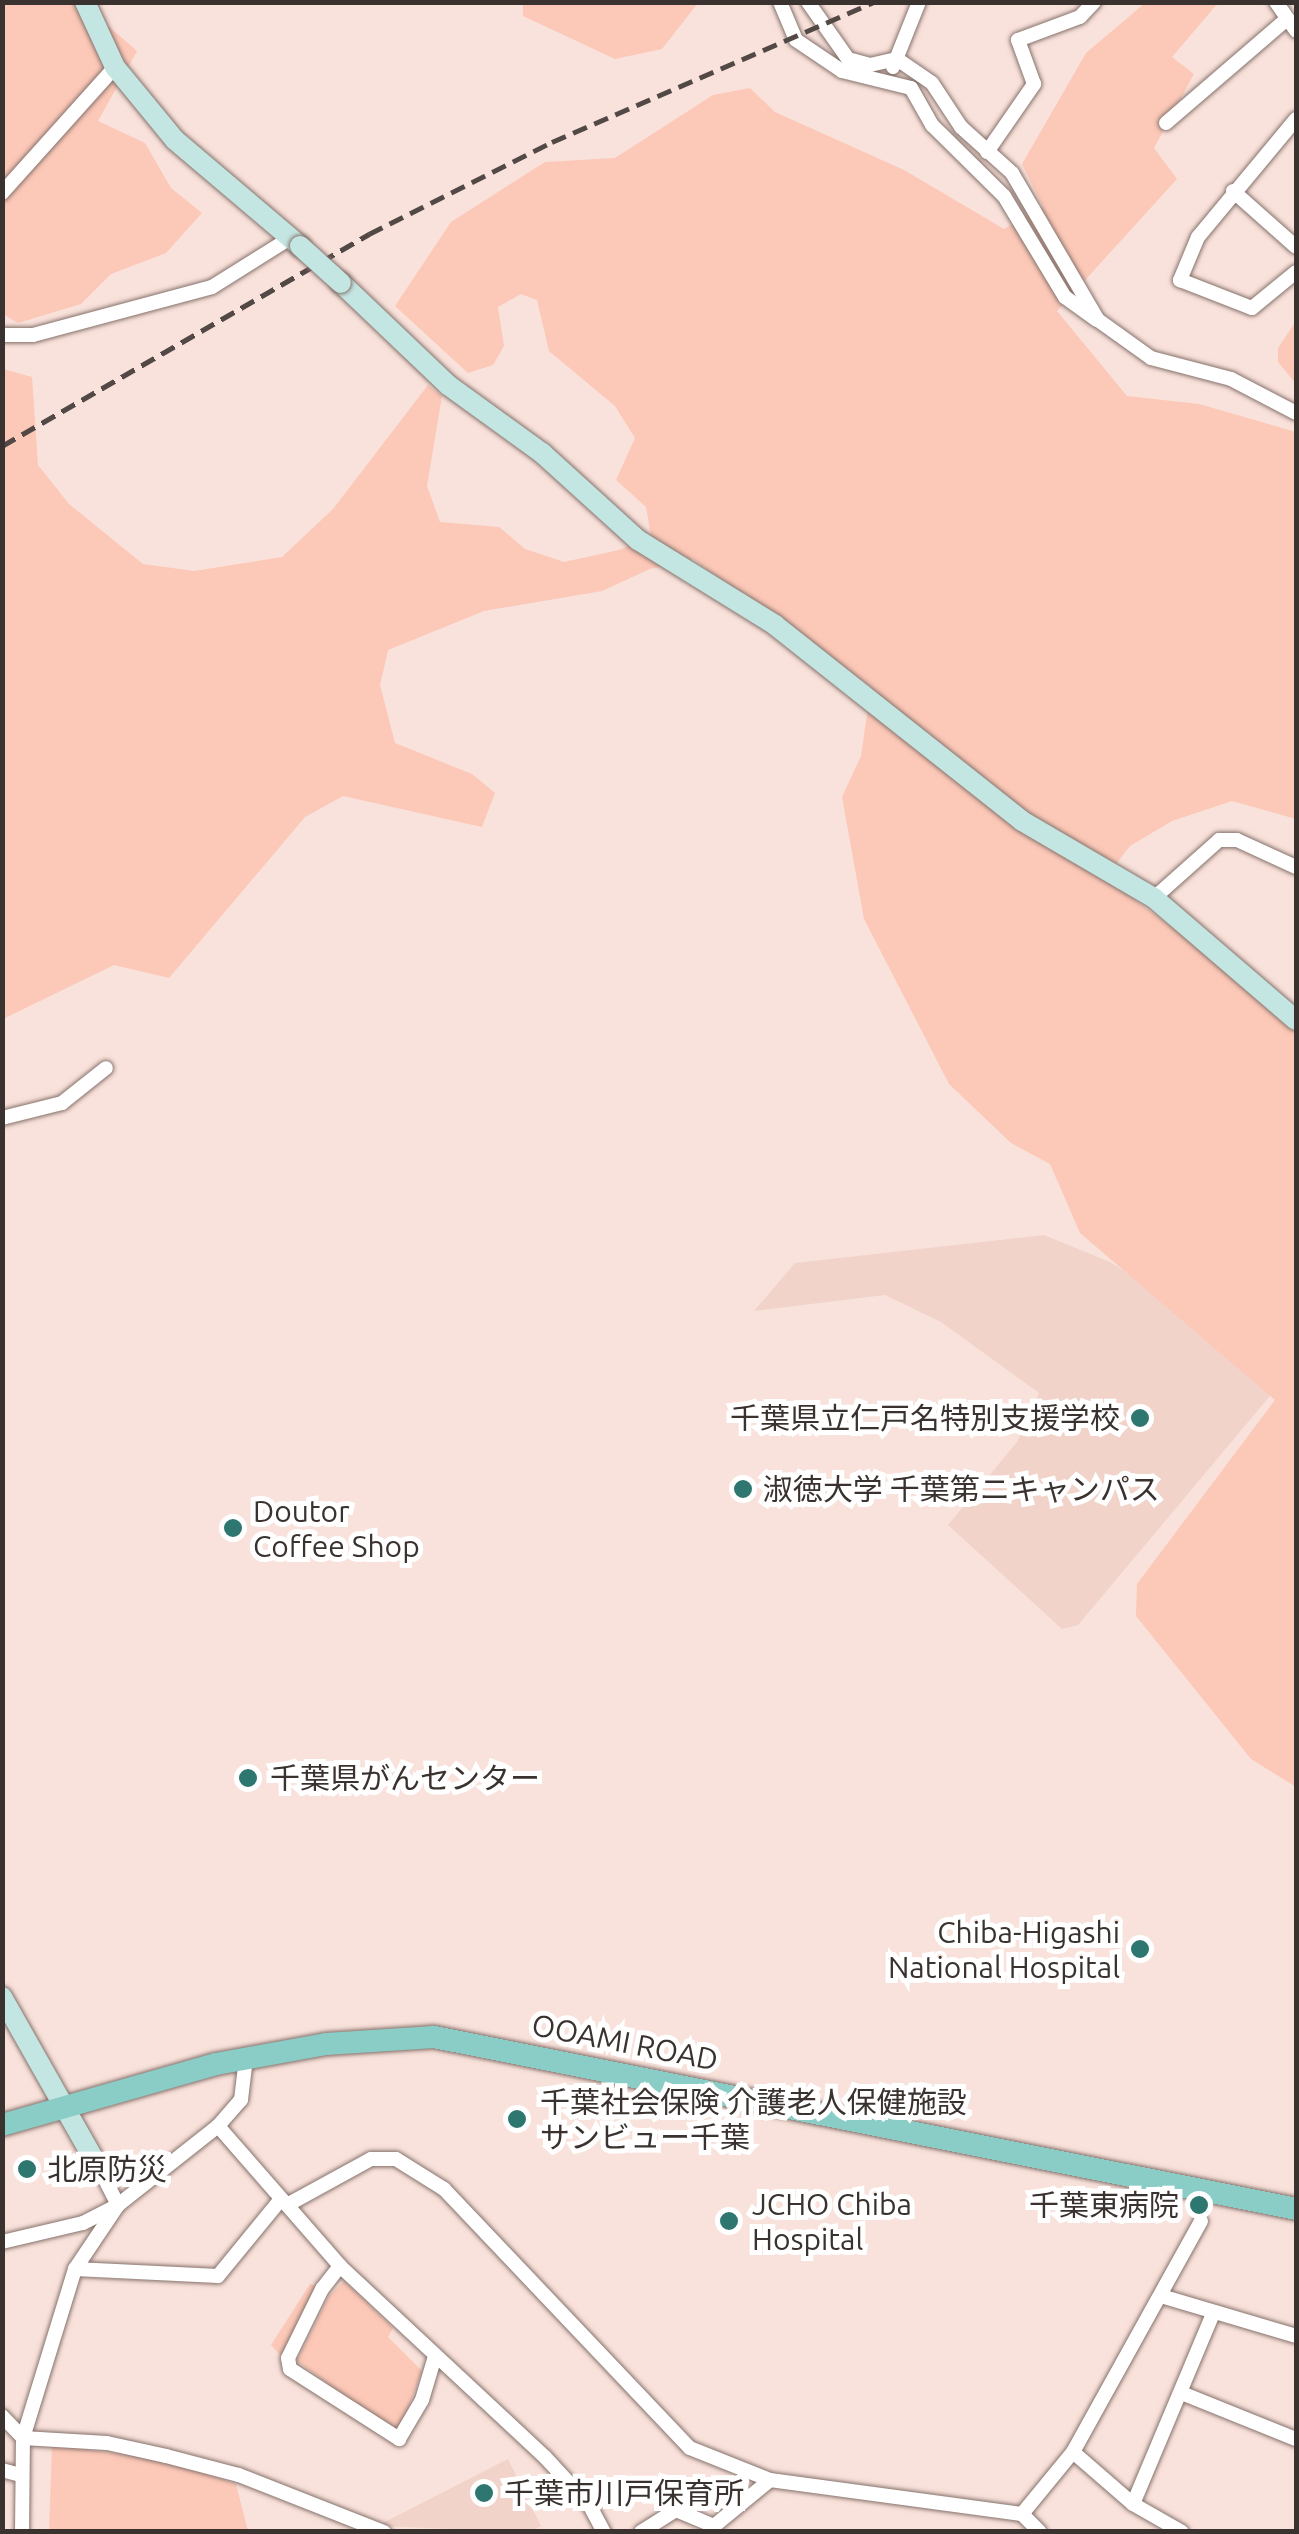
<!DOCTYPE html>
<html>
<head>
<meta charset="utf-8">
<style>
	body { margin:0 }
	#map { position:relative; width:1299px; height:2534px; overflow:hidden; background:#f9e2db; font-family:Ubuntu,"Noto Sans JP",sans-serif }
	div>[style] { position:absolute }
	.built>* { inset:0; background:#f1d3ca }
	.green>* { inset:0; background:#fcc8b7 }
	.roads { filter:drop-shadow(0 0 2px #86726c) drop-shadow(0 0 2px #86726c) }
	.street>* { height:14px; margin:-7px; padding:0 7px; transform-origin:7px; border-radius:7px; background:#fff }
	.secondary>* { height:20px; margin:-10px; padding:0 10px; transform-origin:10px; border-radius:10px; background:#c4e6e3 }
	.primary>* { height:22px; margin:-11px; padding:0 11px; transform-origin:11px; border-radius:11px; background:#8acdc7 }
	.rail>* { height:5px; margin-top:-2.5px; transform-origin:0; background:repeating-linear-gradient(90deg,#524845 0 15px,transparent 0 23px) }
	.bridges { filter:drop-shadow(0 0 2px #86726c) drop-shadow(0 0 2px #86726c) }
	.secondary-bridge>* { height:20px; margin:-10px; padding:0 10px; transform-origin:10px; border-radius:10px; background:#c4e6e3 }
	.dots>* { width:28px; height:28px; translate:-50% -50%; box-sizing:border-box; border:5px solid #fff; border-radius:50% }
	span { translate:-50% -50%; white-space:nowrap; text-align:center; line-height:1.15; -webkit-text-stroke:10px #fff; paint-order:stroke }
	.poi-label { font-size:30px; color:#3a322f }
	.right { translate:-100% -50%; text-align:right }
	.left { translate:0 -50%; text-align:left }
	.street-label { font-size:30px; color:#3a322f }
	.frame { position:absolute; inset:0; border:5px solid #3a322f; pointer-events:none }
</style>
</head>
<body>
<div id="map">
	<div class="built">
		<i style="clip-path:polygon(1044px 1235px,1110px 1262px,1163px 1295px,1275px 1390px,1078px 1625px,1062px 1629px,948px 1525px,1017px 1442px,1039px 1393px,941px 1322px,885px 1295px,754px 1311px,795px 1263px)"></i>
		<i style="clip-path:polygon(508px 2459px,541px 2526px,530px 2532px,377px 2526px)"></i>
	</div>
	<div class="green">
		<i style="clip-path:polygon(3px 3px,82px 3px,137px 51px,98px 121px,145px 143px,171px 188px,202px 213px,166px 253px,111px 274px,81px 304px,18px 323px,3px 314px)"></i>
		<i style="clip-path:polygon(523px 3px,523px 2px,698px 3px,662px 49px,615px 59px,523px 16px)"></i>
		<i style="clip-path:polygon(1145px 3px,1218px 3px,1172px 57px,1194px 74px,1154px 148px,1177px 179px,1057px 311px,1127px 396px,1199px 404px,1296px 432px,1296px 819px,1232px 801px,1172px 821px,1130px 846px,1105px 878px,1296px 1019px,1296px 1787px,1251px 1759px,1136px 1616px,1137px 1584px,1275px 1400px,1080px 1233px,1050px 1164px,1011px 1143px,949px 1084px,864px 919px,842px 797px,861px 756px,871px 687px,693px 559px,650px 569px,602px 591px,484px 611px,388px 650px,380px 685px,395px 743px,472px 774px,495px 793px,482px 827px,343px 796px,305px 817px,169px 978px,114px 965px,3px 1019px,3px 369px,32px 377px,38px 465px,69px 504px,143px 564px,194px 571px,282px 557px,333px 509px,428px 385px,442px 396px,427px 486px,440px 522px,499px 527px,525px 549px,564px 562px,619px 550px,651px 536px,646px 507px,616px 480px,635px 438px,615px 406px,549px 351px,537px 300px,521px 294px,498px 307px,504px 346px,493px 365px,468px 373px,395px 306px,451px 222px,545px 162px,615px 158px,713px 95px,750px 88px,775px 112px,904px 170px,1004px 229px,1043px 207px,1022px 164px,1086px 53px)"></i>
		<i style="clip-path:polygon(1296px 321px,1296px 384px,1278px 362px,1278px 348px)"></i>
		<i style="clip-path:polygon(344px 2281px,393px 2328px,388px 2337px,422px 2371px,400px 2430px,392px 2431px,297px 2361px,329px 2296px)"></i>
		<i style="clip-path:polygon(310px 2284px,318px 2287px,284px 2359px,271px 2345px)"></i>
		<i style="clip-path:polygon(52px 2445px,166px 2460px,236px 2484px,248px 2531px,49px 2532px)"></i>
	</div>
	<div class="roads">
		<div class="street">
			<i style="left:780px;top:2px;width:41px;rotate:67.2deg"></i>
			<i style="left:796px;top:40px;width:55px;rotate:34deg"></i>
			<i style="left:842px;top:71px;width:71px;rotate:13.8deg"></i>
			<i style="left:911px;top:88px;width:43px;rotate:60.4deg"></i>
			<i style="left:932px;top:125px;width:101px;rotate:44.6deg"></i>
			<i style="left:1004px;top:196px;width:118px;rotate:58.9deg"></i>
			<i style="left:1065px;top:297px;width:39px;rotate:36deg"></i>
			<i style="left:808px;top:2px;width:70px;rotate:54.9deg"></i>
			<i style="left:848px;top:59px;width:23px;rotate:15deg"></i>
			<i style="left:870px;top:65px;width:28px;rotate:-13deg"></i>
			<i style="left:897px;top:59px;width:42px;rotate:34.4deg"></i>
			<i style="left:932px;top:83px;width:53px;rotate:56.6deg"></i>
			<i style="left:961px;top:127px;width:69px;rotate:42deg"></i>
			<i style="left:1012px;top:173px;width:170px;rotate:59.7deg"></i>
			<i style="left:1098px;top:320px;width:65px;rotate:35.6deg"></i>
			<i style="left:1151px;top:358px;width:83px;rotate:14.7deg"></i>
			<i style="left:1231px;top:379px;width:73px;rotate:27.6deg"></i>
			<i style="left:1276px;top:2px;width:35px;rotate:55deg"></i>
			<i style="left:893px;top:67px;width:70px;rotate:-68.2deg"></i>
			<i style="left:1296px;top:119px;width:153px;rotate:129.7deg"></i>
			<i style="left:1198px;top:237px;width:47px;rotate:112.7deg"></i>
			<i style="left:1180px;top:280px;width:77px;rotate:21.3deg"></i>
			<i style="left:1252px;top:308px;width:57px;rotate:-39.3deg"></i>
			<i style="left:1166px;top:123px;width:160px;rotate:-40.7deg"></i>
			<i style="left:987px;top:152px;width:83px;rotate:-55.3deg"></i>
			<i style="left:1034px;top:84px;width:47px;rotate:-110deg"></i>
			<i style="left:1018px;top:40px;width:66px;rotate:-20.4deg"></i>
			<i style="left:1080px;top:17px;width:21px;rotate:-47deg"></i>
			<i style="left:1233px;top:191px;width:84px;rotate:41.6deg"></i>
			<i style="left:2px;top:193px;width:169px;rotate:-48.1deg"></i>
			<i style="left:2px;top:335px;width:31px"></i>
			<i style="left:33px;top:335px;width:185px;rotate:-15deg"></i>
			<i style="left:212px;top:287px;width:92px;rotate:-32.1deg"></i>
			<i style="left:1154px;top:898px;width:87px;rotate:-41.7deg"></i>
			<i style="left:1219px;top:840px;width:18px"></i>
			<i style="left:1237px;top:840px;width:65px;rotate:24.6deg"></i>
			<i style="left:2px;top:1118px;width:62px;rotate:-14deg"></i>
			<i style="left:62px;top:1103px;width:56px;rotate:-38.5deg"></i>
			<i style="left:218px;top:2126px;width:186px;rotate:48.9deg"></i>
			<i style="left:340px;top:2266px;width:280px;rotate:43deg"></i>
			<i style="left:545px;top:2457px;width:67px;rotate:47.4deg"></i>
			<i style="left:590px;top:2506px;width:30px;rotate:62deg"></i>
			<i style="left:287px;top:2205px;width:96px;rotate:-28.7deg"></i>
			<i style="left:371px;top:2159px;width:25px"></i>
			<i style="left:396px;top:2159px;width:57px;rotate:32deg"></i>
			<i style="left:444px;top:2189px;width:357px;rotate:46.5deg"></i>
			<i style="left:690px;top:2448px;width:86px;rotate:21.8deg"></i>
			<i style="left:770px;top:2480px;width:254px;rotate:7.7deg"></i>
			<i style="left:1022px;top:2514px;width:25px;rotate:45deg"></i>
			<i style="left:2px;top:2242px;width:83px;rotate:-13.2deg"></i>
			<i style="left:83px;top:2223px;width:39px;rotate:-27deg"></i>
			<i style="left:118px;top:2205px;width:127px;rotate:-38.3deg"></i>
			<i style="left:218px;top:2126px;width:35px;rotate:-49deg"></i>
			<i style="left:241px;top:2100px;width:42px;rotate:-83.2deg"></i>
			<i style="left:340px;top:2266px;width:29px;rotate:128deg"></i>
			<i style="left:322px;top:2289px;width:77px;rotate:116.2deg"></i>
			<i style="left:288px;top:2358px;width:11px;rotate:80deg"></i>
			<i style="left:290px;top:2369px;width:130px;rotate:32.7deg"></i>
			<i style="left:399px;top:2439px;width:45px;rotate:-59.5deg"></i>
			<i style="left:422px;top:2400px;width:46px;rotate:-73.5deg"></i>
			<i style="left:75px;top:2269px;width:143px;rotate:2.8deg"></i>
			<i style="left:218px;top:2276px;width:99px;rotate:-50.7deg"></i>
			<i style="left:1161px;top:2296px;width:141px;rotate:16.5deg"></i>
			<i style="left:1184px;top:2394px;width:121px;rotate:21.9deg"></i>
			<i style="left:2px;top:2416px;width:30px;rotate:46deg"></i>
			<i style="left:23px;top:2438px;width:84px;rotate:3.4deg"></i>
			<i style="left:107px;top:2443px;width:60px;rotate:12.4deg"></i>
			<i style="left:166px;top:2456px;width:75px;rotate:14.6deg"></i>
			<i style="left:239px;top:2475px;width:156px;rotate:21.5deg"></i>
			<i style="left:1073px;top:2452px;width:79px;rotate:40.9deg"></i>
			<i style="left:1133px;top:2504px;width:56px;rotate:29.7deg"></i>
			<i style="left:2px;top:2470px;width:20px;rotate:15deg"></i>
			<i style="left:1133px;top:2504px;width:206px;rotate:-67.2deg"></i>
			<i style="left:1022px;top:2514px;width:80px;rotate:-50.6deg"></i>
			<i style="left:1073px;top:2452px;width:264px;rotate:-61deg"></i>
			<i style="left:22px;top:2532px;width:94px;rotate:-89.4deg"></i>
			<i style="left:23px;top:2438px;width:177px;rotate:-72.9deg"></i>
			<i style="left:75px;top:2269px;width:77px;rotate:-56.1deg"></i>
			<i style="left:118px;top:2205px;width:37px;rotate:-117deg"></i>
			<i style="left:641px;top:2532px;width:41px;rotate:-32.2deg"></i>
			<i style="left:676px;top:2510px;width:41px;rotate:22.8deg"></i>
			<i style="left:714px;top:2526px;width:72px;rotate:-39.4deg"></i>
		</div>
		<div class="secondary">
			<i style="left:85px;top:2px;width:72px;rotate:65.2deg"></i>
			<i style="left:115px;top:67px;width:94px;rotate:50.6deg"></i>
			<i style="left:175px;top:140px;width:164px;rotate:40.3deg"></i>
			<i style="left:341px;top:283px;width:148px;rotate:43.6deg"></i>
			<i style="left:448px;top:385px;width:116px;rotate:35.9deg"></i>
			<i style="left:542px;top:453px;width:130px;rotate:42.2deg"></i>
			<i style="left:638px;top:540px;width:161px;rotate:31.8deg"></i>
			<i style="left:775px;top:625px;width:315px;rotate:38.4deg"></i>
			<i style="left:1022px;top:821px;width:153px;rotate:30.3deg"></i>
			<i style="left:1154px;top:898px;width:187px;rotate:40.7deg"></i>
			<i style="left:2px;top:1997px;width:201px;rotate:60.5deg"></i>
		</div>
		<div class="primary">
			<i style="left:2px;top:2125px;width:223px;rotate:-15.9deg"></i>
			<i style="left:216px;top:2064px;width:112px;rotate:-10.3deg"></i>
			<i style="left:326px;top:2044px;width:108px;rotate:-3.7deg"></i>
			<i style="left:434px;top:2037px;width:879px;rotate:11.28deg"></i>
		</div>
	</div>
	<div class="rail">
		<i style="left:2px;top:446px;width:424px;rotate:-30deg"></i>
		<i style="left:369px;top:234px;width:205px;rotate:-26.7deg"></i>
		<i style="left:552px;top:142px;width:351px;rotate:-23.5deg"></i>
	</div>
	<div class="bridges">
		<div class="secondary-bridge">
			<i style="left:300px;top:246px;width:55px;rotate:42.1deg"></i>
		</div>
	</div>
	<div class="dots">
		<i style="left:1140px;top:1418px;background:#2e7670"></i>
		<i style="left:743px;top:1489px;background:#2e7670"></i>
		<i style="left:233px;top:1528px;background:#2e7670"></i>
		<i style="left:248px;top:1778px;background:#2e7670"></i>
		<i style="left:1140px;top:1949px;background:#2e7670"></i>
		<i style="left:517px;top:2119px;background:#2e7670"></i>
		<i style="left:27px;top:2169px;background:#2e7670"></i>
		<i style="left:1199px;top:2205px;background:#2e7670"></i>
		<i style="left:729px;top:2221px;background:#2e7670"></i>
		<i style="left:484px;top:2493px;background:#2e7670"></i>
	</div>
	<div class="poi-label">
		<span class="right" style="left:1120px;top:1418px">千葉県立仁戸名特別支援学校</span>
		<span class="left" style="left:763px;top:1489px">淑徳大学 千葉第ニキャンパス</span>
		<span class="left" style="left:253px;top:1528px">Doutor<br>Coffee Shop</span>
		<span class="left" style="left:270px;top:1778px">千葉県がんセンター</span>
		<span class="right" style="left:1120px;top:1949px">Chiba-Higashi<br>National Hospital</span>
		<span class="left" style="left:540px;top:2119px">千葉社会保険 介護老人保健施設<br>サンビュー千葉</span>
		<span class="left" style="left:47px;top:2169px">北原防災</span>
		<span class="left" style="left:752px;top:2221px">JCHO Chiba<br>Hospital</span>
		<span class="right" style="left:1179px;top:2205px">千葉東病院</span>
		<span class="left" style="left:504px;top:2493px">千葉市川戸保育所</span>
	</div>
	<div class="street-label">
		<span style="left:625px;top:2042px;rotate:11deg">OOAMI ROAD</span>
	</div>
	<div class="frame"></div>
</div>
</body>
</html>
